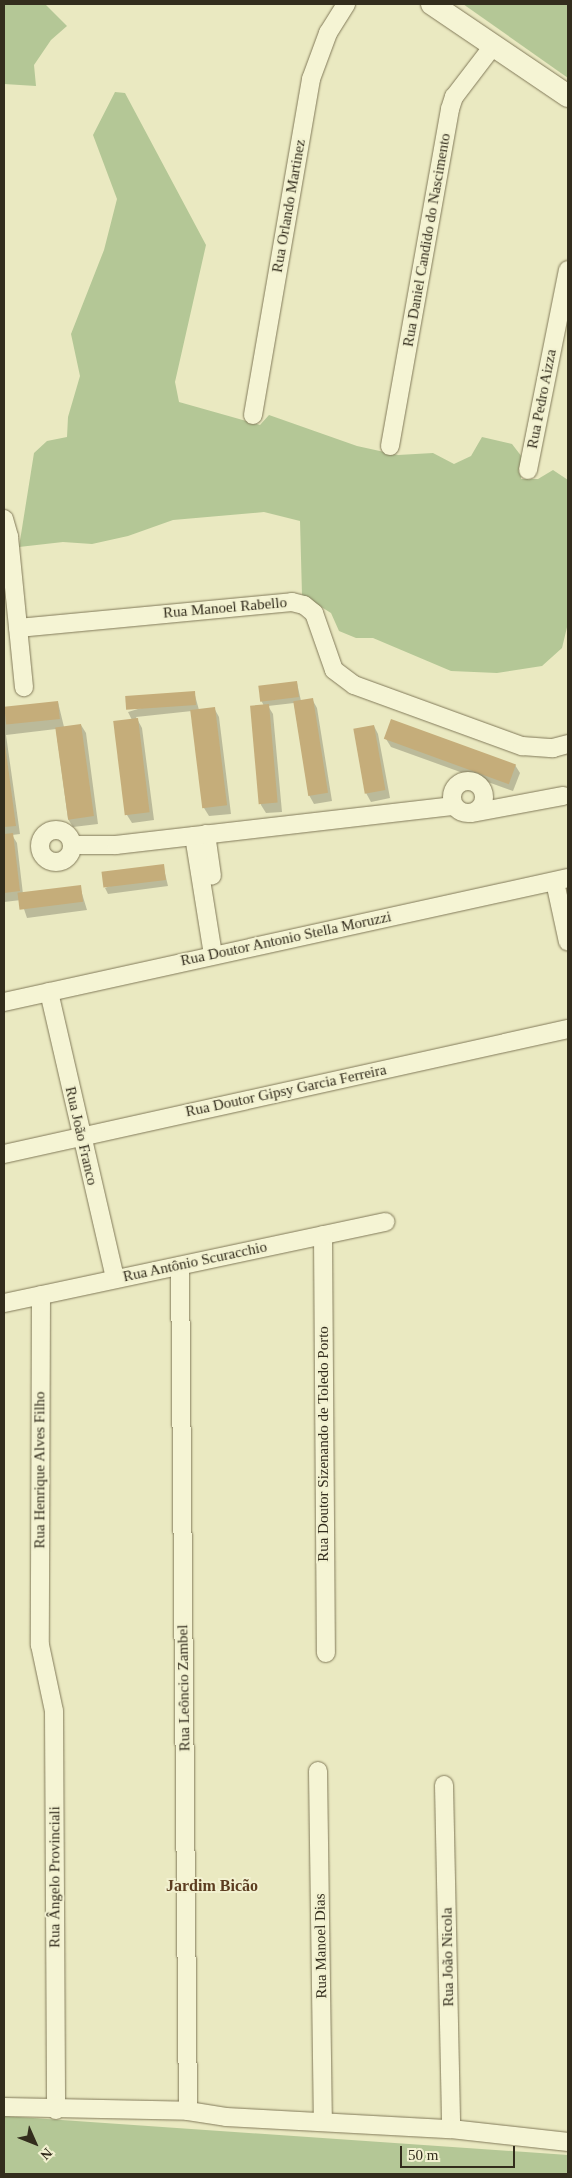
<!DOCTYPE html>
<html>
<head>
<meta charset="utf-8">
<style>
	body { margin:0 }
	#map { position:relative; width:572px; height:2178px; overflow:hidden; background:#eae9c1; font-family:Georgia,serif }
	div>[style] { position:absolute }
	.green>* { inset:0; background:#b4c796 }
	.shadow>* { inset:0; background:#0003 }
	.building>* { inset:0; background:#c5ad7a; transform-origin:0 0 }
	.roads { filter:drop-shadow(0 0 1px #827a5a) drop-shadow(0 0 1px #827a5a) }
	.minor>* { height:18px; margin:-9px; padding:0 9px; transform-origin:9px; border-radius:9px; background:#f5f4d4 }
	.minor>.ring { margin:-9px; padding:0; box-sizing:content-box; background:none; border:18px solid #f5f4d4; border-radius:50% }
	.tertiary>* { height:22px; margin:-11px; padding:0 11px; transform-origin:11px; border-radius:11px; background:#f5f4d4 }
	span { translate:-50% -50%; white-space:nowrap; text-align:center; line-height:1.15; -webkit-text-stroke:4px #f2f1d0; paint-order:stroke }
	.street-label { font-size:15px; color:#332d1d }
	.neighbourhood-label { font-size:16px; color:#5c3d20; font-weight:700 }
	.frame { position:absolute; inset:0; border:5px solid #332d1d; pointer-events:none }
	.north { position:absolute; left:10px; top:2118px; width:50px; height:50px; -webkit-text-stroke:4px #f2f1d0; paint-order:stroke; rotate:134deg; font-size:14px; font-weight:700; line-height:20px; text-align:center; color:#332d1d }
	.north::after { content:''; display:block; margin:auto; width:18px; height:22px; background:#332d1d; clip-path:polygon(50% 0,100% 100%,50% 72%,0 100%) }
	.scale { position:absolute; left:400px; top:2146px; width:115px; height:22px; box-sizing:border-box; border:2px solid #332d1d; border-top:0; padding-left:6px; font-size:15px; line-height:18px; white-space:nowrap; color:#332d1d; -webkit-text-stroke:4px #f2f1d0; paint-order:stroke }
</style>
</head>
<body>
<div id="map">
	<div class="green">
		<i style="clip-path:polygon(4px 4px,45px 4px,67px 26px,51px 40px,34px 65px,36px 86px,4px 84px)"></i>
		<i style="clip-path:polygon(463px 4px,568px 4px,568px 78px)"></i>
		<i style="clip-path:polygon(115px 92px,125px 93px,206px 245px,175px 382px,179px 402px,260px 425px,269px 415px,357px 446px,398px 455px,433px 453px,454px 464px,471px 456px,482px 437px,512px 444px,522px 457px,521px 479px,538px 479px,553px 470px,568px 480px,568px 623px,562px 648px,542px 666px,497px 673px,451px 671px,373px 638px,356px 638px,339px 631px,331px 613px,302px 595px,300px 521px,264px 512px,173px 520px,128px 536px,92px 544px,63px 542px,19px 547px,34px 453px,47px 441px,67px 437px,68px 417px,80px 376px,71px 334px,104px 250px,117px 199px,93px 135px)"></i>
		<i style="clip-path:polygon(4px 2116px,568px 2155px,568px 2174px,4px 2174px)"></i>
	</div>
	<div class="shadow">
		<i style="clip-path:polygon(297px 683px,301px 701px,312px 699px,317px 708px,332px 801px,314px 804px,309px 795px,294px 703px,268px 706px,273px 714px,282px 812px,266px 813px,261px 805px,252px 707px,264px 706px,261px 700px)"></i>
		<i style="clip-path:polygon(194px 692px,199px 710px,214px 708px,219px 717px,231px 814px,209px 816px,204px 808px,192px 711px,136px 717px,142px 728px,154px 820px,132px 823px,127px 815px,114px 722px,132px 720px,128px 712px)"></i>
		<i style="clip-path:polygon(58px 702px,64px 727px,81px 725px,86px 733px,98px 824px,73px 827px,68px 819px,56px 729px,6px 735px,20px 834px,12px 835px,17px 843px,23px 894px,80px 887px,87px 910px,27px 918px,21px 900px,4px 902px,4px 709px)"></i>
		<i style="clip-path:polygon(374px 726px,378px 734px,390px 798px,371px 802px,366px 793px)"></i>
		<i style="clip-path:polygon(386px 739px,515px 765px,520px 773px,513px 791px,391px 747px)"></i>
		<i style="clip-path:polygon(163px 865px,168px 886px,108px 894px,105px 888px)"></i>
	</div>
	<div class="building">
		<i style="left:297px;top:681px;width:16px;height:39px;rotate:83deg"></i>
		<i style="left:195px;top:691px;width:14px;height:70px;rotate:86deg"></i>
		<i style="left:313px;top:698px;width:96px;height:20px;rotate:81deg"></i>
		<i style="left:58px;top:701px;width:18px;height:54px;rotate:84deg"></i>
		<i style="left:269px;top:704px;width:99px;height:19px;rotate:85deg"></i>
		<i style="left:215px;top:707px;width:99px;height:25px;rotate:83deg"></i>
		<i style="left:138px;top:718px;width:95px;height:25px;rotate:83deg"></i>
		<i style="left:391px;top:719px;width:133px;height:21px;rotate:20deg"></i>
		<i style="left:81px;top:724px;width:93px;height:26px;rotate:82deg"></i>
		<i style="left:374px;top:725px;width:66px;height:21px;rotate:80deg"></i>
		<i style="clip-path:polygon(4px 737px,16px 826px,4px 827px)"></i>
		<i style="clip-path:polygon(13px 833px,20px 891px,4px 893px,4px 834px)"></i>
		<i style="left:164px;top:864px;width:16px;height:63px;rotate:83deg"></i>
		<i style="left:81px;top:885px;width:17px;height:64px;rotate:83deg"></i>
	</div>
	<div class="roads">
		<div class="minor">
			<i style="left:253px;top:415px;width:341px;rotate:-80.2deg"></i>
			<i style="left:311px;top:79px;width:49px;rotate:-69.7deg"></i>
			<i style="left:328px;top:33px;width:34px;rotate:-58deg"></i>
			<i style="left:390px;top:446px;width:342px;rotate:-79.9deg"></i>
			<i style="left:450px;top:109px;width:13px;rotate:-72deg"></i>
			<i style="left:454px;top:97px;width:64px;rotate:-52.6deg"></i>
			<i style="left:528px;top:470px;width:204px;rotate:-78.7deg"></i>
			<i style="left:4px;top:519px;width:19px;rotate:74deg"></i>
			<i style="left:9px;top:537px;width:151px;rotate:84.3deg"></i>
			<i style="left:18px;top:628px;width:275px;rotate:-5.4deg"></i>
			<i style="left:292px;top:602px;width:12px;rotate:14deg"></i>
			<i style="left:304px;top:605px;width:13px;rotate:39deg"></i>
			<i style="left:314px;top:613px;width:60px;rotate:70.7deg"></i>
			<i style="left:334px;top:670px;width:25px;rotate:37deg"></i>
			<i style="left:354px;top:685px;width:179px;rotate:20deg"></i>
			<i style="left:522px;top:746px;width:31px;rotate:4deg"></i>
			<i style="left:553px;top:748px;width:16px;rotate:-15deg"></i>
			<i class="ring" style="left:452px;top:781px;width:14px;height:14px"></i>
			<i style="left:472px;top:813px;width:93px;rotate:-10.6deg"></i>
			<i class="ring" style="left:40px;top:830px;width:14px;height:14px"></i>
			<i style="left:206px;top:834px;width:42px;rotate:81.9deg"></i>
			<i style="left:194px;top:836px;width:120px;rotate:80.9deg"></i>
			<i style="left:73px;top:845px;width:43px"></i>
			<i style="left:116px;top:845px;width:340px;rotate:-6.6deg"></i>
			<i style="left:555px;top:882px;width:61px;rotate:77.8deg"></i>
			<i style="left:49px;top:992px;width:294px;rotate:77deg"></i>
			<i style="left:4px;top:1002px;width:577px;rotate:-12.4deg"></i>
			<i style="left:4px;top:1154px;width:578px;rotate:-12.5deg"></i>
			<i style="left:323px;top:1235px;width:418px;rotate:89.6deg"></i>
			<i style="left:180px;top:1266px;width:845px;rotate:89.46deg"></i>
			<i style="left:41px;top:1295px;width:350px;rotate:90.2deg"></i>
			<i style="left:40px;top:1645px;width:67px;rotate:78deg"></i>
			<i style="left:54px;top:1711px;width:399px;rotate:89.7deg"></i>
			<i style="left:4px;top:1303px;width:390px;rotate:-12deg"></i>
			<i style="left:318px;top:1771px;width:351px;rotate:89.2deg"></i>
			<i style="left:444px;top:1785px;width:344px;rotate:88.8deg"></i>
			<i style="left:4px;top:2107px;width:184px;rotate:1.2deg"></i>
			<i style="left:188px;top:2111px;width:38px;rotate:9deg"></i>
			<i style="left:226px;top:2117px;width:225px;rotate:3.1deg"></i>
			<i style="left:451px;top:2129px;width:118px;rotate:6.3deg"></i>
		</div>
		<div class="tertiary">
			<i style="left:432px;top:4px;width:164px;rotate:34.1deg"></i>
		</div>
	</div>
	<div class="street-label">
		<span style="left:289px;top:206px;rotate:-80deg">Rua Orlando Martinez</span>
		<span style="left:427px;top:240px;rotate:-80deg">Rua Daniel Candido do Nascimento</span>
		<span style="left:542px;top:399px;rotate:-79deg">Rua Pedro Aizza</span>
		<span style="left:225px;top:608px;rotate:-5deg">Rua Manoel Rabello</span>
		<span style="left:286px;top:939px;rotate:-12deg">Rua Doutor Antonio Stella Moruzzi</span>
		<span style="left:286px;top:1091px;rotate:-12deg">Rua Doutor Gipsy Garcia Ferreira</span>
		<span style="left:81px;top:1136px;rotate:77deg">Rua João Franco</span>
		<span style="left:195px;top:1262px;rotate:-12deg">Rua Antônio Scuracchio</span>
		<span style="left:324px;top:1444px;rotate:-90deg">Rua Doutor Sizenando de Toledo Porto</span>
		<span style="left:40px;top:1470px;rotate:-90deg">Rua Henrique Alves Filho</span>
		<span style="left:184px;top:1688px;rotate:-91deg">Rua Leôncio Zambel</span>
		<span style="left:55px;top:1877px;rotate:-90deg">Rua Ângelo Provinciali</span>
		<span style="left:321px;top:1946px;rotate:-91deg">Rua Manoel Dias</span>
		<span style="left:448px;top:1957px;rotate:-91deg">Rua João Nicola</span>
	</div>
	<div class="neighbourhood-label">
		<span style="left:212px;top:1886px">Jardim Bicão</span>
	</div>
	<div class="frame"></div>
	<div class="north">N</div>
	<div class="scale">50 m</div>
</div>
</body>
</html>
